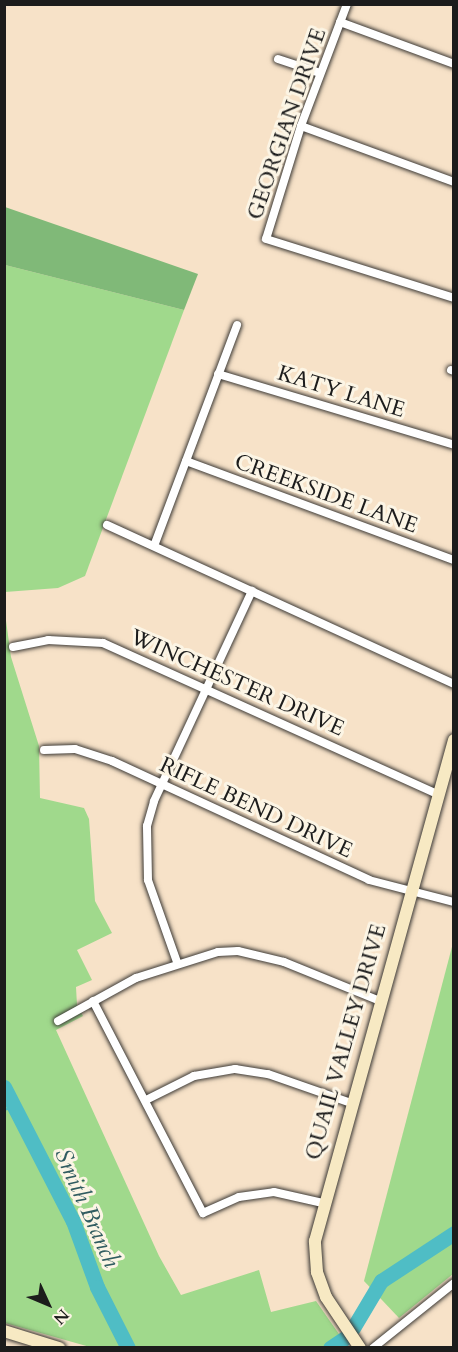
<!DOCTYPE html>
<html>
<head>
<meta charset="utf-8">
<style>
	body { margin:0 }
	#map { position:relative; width:458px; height:1352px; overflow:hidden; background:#f7e2c8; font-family:Cardo,serif }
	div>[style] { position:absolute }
	.green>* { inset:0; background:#a0d98c }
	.forest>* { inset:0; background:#80b978 }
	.stream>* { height:2px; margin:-1px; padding:0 1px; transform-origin:1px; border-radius:1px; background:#4fbdc5 }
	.river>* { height:15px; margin:-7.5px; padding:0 7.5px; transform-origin:7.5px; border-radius:7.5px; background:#4fbdc5 }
	.roads { filter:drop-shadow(0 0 2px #3d3a36) drop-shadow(0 0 2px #3d3a36) }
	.street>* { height:8px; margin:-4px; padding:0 4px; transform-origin:4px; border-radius:4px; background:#fff }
	.secondary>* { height:12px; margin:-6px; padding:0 6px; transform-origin:6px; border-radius:6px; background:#f7e9c3 }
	span { translate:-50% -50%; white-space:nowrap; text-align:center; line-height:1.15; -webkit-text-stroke:6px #fcf5e5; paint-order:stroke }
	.street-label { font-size:22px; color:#1c1c1c }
	.water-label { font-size:24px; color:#305c60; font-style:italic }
	.frame { position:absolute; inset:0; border:6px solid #1c1c1c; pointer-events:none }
	.north { position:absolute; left:18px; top:1274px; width:60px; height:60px; -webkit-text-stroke:4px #fcf5e5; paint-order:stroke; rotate:134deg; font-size:16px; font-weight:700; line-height:24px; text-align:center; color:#1c1c1c }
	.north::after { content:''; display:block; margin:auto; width:21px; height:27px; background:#1c1c1c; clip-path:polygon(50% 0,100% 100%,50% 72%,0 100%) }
</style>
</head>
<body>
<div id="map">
	<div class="green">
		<i style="clip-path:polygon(5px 265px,184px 310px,85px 576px,58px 588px,5px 592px)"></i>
		<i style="clip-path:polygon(4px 606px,11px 657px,39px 746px,40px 798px,84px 808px,89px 819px,95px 901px,112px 933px,77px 950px,92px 980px,76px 987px,77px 1005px,83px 1016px,56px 1030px,159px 1256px,181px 1295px,259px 1270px,271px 1312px,316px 1301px,348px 1347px,90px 1347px,5px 1323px)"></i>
		<i style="clip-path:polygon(453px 943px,453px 1274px,399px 1318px,364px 1281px)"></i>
	</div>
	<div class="forest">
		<i style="clip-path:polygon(5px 207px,198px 274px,184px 310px,5px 265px)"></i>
	</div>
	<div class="stream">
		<i style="left:4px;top:1110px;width:10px;rotate:-17deg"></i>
	</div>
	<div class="river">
		<i style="left:4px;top:1087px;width:151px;rotate:62.8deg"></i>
		<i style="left:73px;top:1221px;width:70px;rotate:70deg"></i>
		<i style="left:97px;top:1287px;width:68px;rotate:63.1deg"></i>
		<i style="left:353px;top:1328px;width:55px;rotate:-59.2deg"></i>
		<i style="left:381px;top:1281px;width:87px;rotate:-33.3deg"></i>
		<i style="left:330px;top:1348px;width:18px;rotate:-34deg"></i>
	</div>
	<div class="roads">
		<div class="street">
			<i style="left:347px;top:4px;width:130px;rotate:110.7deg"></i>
			<i style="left:301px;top:126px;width:118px;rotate:107.2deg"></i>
			<i style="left:266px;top:239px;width:197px;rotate:17.4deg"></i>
			<i style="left:340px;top:22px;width:121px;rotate:20.2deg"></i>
			<i style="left:278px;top:59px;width:44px;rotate:18.4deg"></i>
			<i style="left:301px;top:126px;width:163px;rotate:20.1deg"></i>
			<i style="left:451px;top:370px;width:3px;rotate:18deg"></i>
			<i style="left:218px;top:374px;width:246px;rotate:16.7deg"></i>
			<i style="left:186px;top:461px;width:286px;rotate:20.3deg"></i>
			<i style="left:107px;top:525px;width:382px;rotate:24.6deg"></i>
			<i style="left:154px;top:546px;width:236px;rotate:-69.4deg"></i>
			<i style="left:13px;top:647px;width:36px;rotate:-11deg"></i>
			<i style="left:48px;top:640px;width:55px;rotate:3.1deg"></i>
			<i style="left:103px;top:643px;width:367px;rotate:24.3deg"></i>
			<i style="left:44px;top:750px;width:31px;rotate:-2deg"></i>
			<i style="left:75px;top:749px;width:39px;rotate:18deg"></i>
			<i style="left:112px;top:761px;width:283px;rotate:24.8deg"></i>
			<i style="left:369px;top:880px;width:88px;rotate:14.5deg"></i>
			<i style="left:177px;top:962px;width:87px;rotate:-109.5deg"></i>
			<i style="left:148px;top:880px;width:54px;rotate:-91.1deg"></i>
			<i style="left:147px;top:826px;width:26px;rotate:-74deg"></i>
			<i style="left:154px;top:801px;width:232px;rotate:-65deg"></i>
			<i style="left:93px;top:1001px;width:239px;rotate:62.6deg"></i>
			<i style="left:203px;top:1213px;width:39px;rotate:-24deg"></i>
			<i style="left:239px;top:1197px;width:35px;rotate:-8deg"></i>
			<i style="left:274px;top:1192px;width:50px;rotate:12.7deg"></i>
			<i style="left:58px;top:1021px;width:89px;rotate:-28.9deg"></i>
			<i style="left:136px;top:978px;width:86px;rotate:-17.6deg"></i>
			<i style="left:218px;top:952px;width:20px;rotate:-3deg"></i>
			<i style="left:238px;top:951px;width:47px;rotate:13.4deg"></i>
			<i style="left:284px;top:962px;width:104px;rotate:22.1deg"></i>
			<i style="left:146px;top:1100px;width:54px;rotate:-26.6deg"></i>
			<i style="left:194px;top:1076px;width:42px;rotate:-9.7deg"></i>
			<i style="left:235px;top:1069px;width:33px;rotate:9deg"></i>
			<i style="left:268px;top:1074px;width:88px;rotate:19.3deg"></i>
			<i style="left:373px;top:1348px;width:104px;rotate:-38.7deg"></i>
		</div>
		<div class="secondary">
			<i style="left:4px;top:1331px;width:58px;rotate:17.2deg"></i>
			<i style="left:360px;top:1348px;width:61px;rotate:-123.7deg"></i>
			<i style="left:326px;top:1297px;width:27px;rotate:-110deg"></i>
			<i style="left:317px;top:1272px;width:31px;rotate:-94deg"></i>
			<i style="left:315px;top:1241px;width:520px;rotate:-74.49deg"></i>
		</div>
	</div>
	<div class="street-label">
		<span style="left:287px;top:124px;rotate:-71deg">GEORGIAN DRIVE</span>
		<span style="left:341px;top:392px;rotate:17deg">KATY LANE</span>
		<span style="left:326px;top:494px;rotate:20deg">CREEKSIDE LANE</span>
		<span style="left:237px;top:683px;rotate:24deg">WINCHESTER DRIVE</span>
		<span style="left:256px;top:808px;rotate:25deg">RIFLE BEND DRIVE</span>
		<span style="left:346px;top:1042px;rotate:-74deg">QUAIL VALLEY DRIVE</span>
	</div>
	<div class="water-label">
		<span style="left:87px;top:1208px;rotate:66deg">Smith Branch</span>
	</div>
	<div class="frame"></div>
	<div class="north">N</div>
</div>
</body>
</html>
